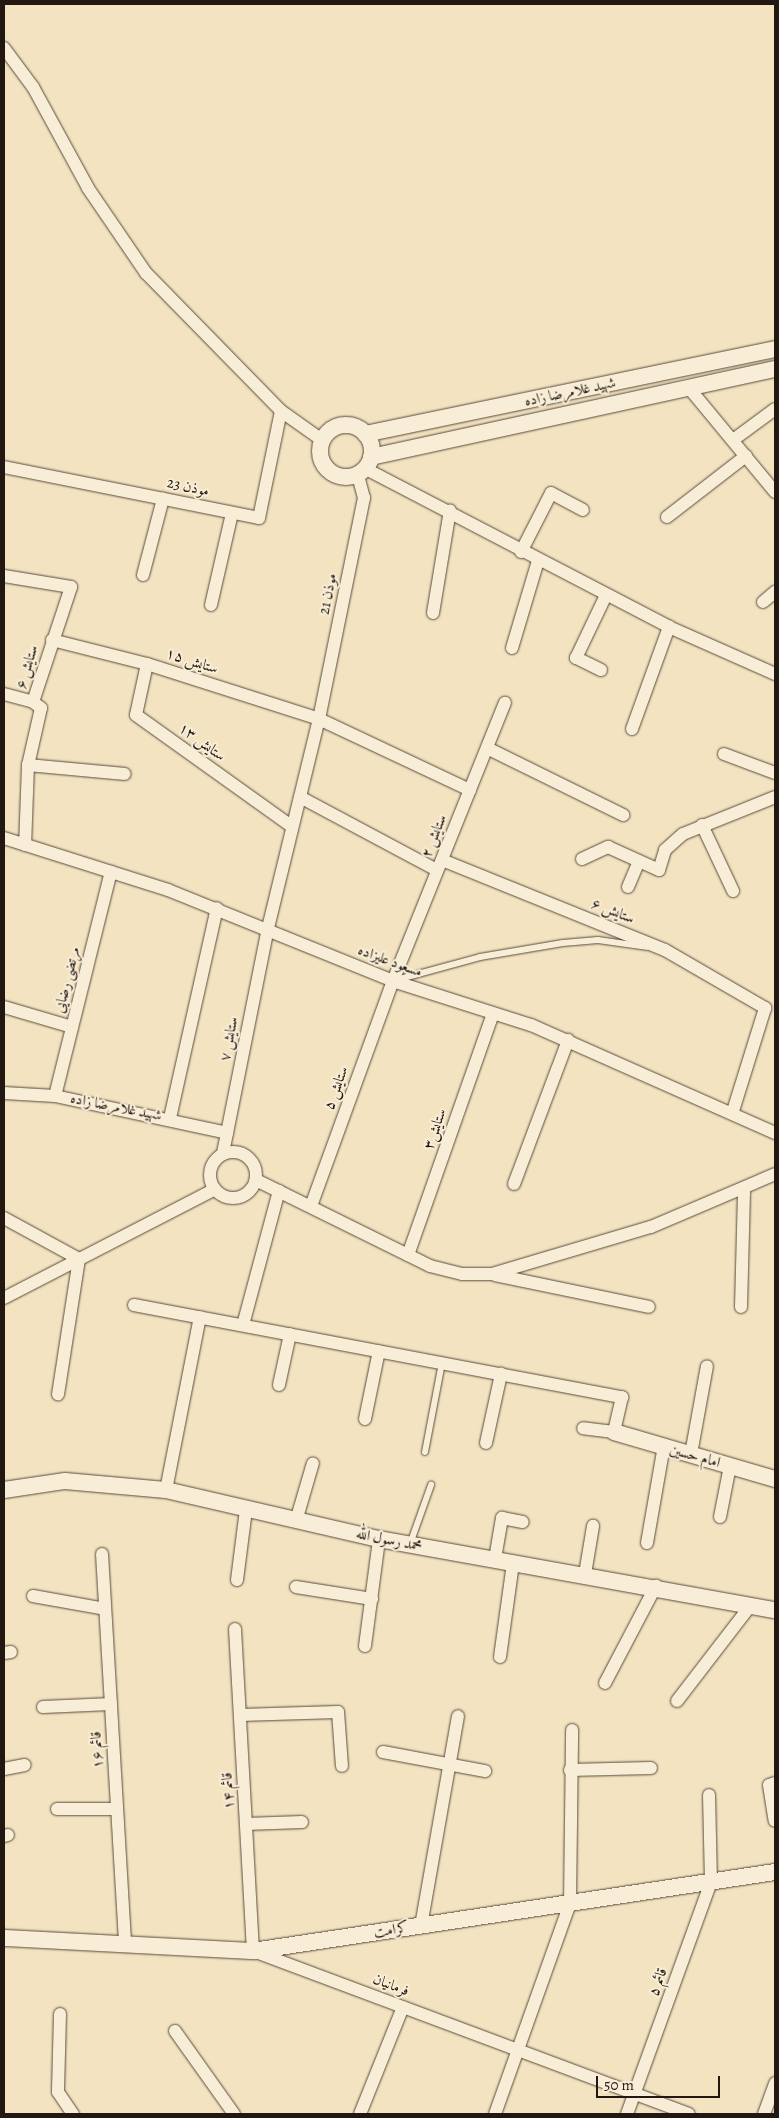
<!DOCTYPE html>
<html>
<head>
<meta charset="utf-8">
<style>
	body { margin:0 }
	#map { position:relative; width:779px; height:2118px; overflow:hidden; background:#f4e3c0; font-family:Alegreya,Amiri,serif }
	div>[style] { position:absolute }
	.roads { filter:drop-shadow(0 0 1px #574b3d) drop-shadow(0 0 1px #574b3d) }
	.service>* { height:6px; margin:-3px; padding:0 3px; transform-origin:3px; border-radius:3px; background:#f8edd6 }
	.minor>* { height:12px; margin:-6px; padding:0 6px; transform-origin:6px; border-radius:6px; background:#f8edd6 }
	.minor>.ring { margin:-6px; padding:0; box-sizing:content-box; background:none; border:12px solid #f8edd6; border-radius:50% }
	.tertiary>* { height:16px; margin:-8px; padding:0 8px; transform-origin:8px; border-radius:8px; background:#f8edd6 }
	.tertiary>.ring { margin:-8px; padding:0; box-sizing:content-box; background:none; border:16px solid #f8edd6; border-radius:50% }
	span { translate:-50% -50%; white-space:nowrap; text-align:center; line-height:1.15; -webkit-text-stroke:4px #f8edd6; paint-order:stroke }
	.street-label { font-size:15px; color:#231811 }
	.frame { position:absolute; inset:0; border:5px solid #231811; pointer-events:none }
	.scale { position:absolute; left:596px; top:2076px; width:124px; height:22px; box-sizing:border-box; border:2px solid #231811; border-top:0; padding-left:6px; font-size:15px; line-height:18px; white-space:nowrap; color:#231811; -webkit-text-stroke:4px #f8edd6; paint-order:stroke }
</style>
</head>
<body>
<div id="map">
	<div class="roads">
		<div class="service">
			<i style="left:396px;top:980px;width:87px;rotate:-15.3deg"></i>
			<i style="left:480px;top:957px;width:84px;rotate:-9.6deg"></i>
			<i style="left:563px;top:943px;width:35px;rotate:-5deg"></i>
			<i style="left:598px;top:940px;width:49px;rotate:8.1deg"></i>
			<i style="left:425px;top:1452px;width:91px;rotate:-79.2deg"></i>
			<i style="left:410px;top:1544px;width:63px;rotate:-70.4deg"></i>
		</div>
		<div class="minor">
			<i style="left:4px;top:48px;width:49px;rotate:53.4deg"></i>
			<i style="left:33px;top:87px;width:115px;rotate:61.4deg"></i>
			<i style="left:88px;top:188px;width:103px;rotate:55.7deg"></i>
			<i style="left:146px;top:273px;width:193px;rotate:45.6deg"></i>
			<i style="left:281px;top:411px;width:50px;rotate:35.3deg"></i>
			<i style="left:689px;top:388px;width:135px;rotate:50.4deg"></i>
			<i style="left:733px;top:440px;width:52px;rotate:-36.4deg"></i>
			<i style="left:4px;top:467px;width:260px;rotate:11.3deg"></i>
			<i style="left:259px;top:518px;width:109px;rotate:-78.4deg"></i>
			<i style="left:366px;top:469px;width:342px;rotate:27.5deg"></i>
			<i style="left:669px;top:627px;width:116px;rotate:23.9deg"></i>
			<i style="left:667px;top:517px;width:100px;rotate:-37.7deg"></i>
			<i style="left:521px;top:552px;width:66px;rotate:-63deg"></i>
			<i style="left:551px;top:493px;width:36px;rotate:28deg"></i>
			<i style="left:143px;top:575px;width:79px;rotate:-75.3deg"></i>
			<i style="left:4px;top:576px;width:68px;rotate:9.3deg"></i>
			<i style="left:71px;top:587px;width:121px;rotate:108.3deg"></i>
			<i style="left:33px;top:702px;width:10px;rotate:37deg"></i>
			<i style="left:41px;top:708px;width:58px;rotate:102.8deg"></i>
			<i style="left:28px;top:765px;width:80px;rotate:92.1deg"></i>
			<i style="left:763px;top:602px;width:16px;rotate:-40deg"></i>
			<i style="left:211px;top:605px;width:94px;rotate:-77.1deg"></i>
			<i style="left:433px;top:613px;width:104px;rotate:-80.6deg"></i>
			<i style="left:52px;top:640px;width:98px;rotate:14.2deg"></i>
			<i style="left:147px;top:664px;width:181px;rotate:17.7deg"></i>
			<i style="left:319px;top:719px;width:167px;rotate:25.2deg"></i>
			<i style="left:512px;top:648px;width:91px;rotate:-73.4deg"></i>
			<i style="left:147px;top:664px;width:52px;rotate:102.2deg"></i>
			<i style="left:136px;top:715px;width:191px;rotate:35.6deg"></i>
			<i style="left:601px;top:670px;width:28px;rotate:-154deg"></i>
			<i style="left:576px;top:658px;width:70px;rotate:-64.5deg"></i>
			<i style="left:4px;top:694px;width:30px;rotate:15deg"></i>
			<i style="left:632px;top:729px;width:109px;rotate:-70.1deg"></i>
			<i style="left:487px;top:748px;width:152px;rotate:26.2deg"></i>
			<i style="left:724px;top:754px;width:54px;rotate:20.4deg"></i>
			<i style="left:28px;top:765px;width:97px;rotate:5.3deg"></i>
			<i style="left:300px;top:797px;width:155px;rotate:28.1deg"></i>
			<i style="left:702px;top:825px;width:73px;rotate:64.8deg"></i>
			<i style="left:4px;top:838px;width:172px;rotate:17.6deg"></i>
			<i style="left:168px;top:890px;width:243px;rotate:22deg"></i>
			<i style="left:393px;top:981px;width:145px;rotate:17.7deg"></i>
			<i style="left:531px;top:1025px;width:267px;rotate:23.9deg"></i>
			<i style="left:582px;top:859px;width:29px;rotate:-25deg"></i>
			<i style="left:608px;top:847px;width:56px;rotate:24.3deg"></i>
			<i style="left:659px;top:870px;width:21px;rotate:-73deg"></i>
			<i style="left:665px;top:850px;width:24px;rotate:-42deg"></i>
			<i style="left:683px;top:834px;width:99px;rotate:-21.9deg"></i>
			<i style="left:442px;top:860px;width:240px;rotate:22deg"></i>
			<i style="left:665px;top:950px;width:116px;rotate:30.1deg"></i>
			<i style="left:628px;top:887px;width:28px;rotate:-67deg"></i>
			<i style="left:4px;top:1007px;width:71px;rotate:16.4deg"></i>
			<i style="left:4px;top:1093px;width:51px;rotate:3.4deg"></i>
			<i style="left:55px;top:1096px;width:176px;rotate:12.1deg"></i>
			<i style="left:55px;top:1096px;width:231px;rotate:-76deg"></i>
			<i style="left:733px;top:1111px;width:108px;rotate:-72.7deg"></i>
			<i style="left:170px;top:1118px;width:215px;rotate:-77.4deg"></i>
			<i class="ring" style="left:210px;top:1152px;width:34px;height:34px"></i>
			<i style="left:223px;top:1153px;width:225px;rotate:-78.7deg"></i>
			<i style="left:267px;top:932px;width:219px;rotate:-76.3deg"></i>
			<i style="left:319px;top:719px;width:226px;rotate:-78.5deg"></i>
			<i style="left:364px;top:498px;width:24px;rotate:-105deg"></i>
			<i style="left:256px;top:1180px;width:194px;rotate:26.3deg"></i>
			<i style="left:430px;top:1266px;width:33px;rotate:14deg"></i>
			<i style="left:462px;top:1274px;width:30px"></i>
			<i style="left:492px;top:1274px;width:166px;rotate:-16.5deg"></i>
			<i style="left:651px;top:1227px;width:135px;rotate:-23.1deg"></i>
			<i style="left:514px;top:1184px;width:154px;rotate:-69.4deg"></i>
			<i style="left:311px;top:1206px;width:239px;rotate:-70deg"></i>
			<i style="left:393px;top:981px;width:300px;rotate:-68.1deg"></i>
			<i style="left:4px;top:1218px;width:85px;rotate:28.7deg"></i>
			<i style="left:79px;top:1259px;width:137px;rotate:98.8deg"></i>
			<i style="left:408px;top:1255px;width:256px;rotate:-70.6deg"></i>
			<i style="left:495px;top:1275px;width:157px;rotate:11.7deg"></i>
			<i style="left:4px;top:1298px;width:237px;rotate:-27.3deg"></i>
			<i style="left:134px;top:1305px;width:497px;rotate:10.7deg"></i>
			<i style="left:622px;top:1397px;width:36px;rotate:103deg"></i>
			<i style="left:614px;top:1432px;width:31px;rotate:-173deg"></i>
			<i style="left:741px;top:1307px;width:118px;rotate:-88.5deg"></i>
			<i style="left:243px;top:1325px;width:139px;rotate:-75deg"></i>
			<i style="left:279px;top:1385px;width:52px;rotate:-77.8deg"></i>
			<i style="left:365px;top:1419px;width:69px;rotate:-78.4deg"></i>
			<i style="left:486px;top:1443px;width:71px;rotate:-77.7deg"></i>
			<i style="left:691px;top:1454px;width:89px;rotate:-79.7deg"></i>
			<i style="left:166px;top:1490px;width:176px;rotate:-78.9deg"></i>
			<i style="left:720px;top:1517px;width:52px;rotate:-78.9deg"></i>
			<i style="left:296px;top:1521px;width:60px;rotate:-73.7deg"></i>
			<i style="left:647px;top:1543px;width:98px;rotate:-80.1deg"></i>
			<i style="left:102px;top:1554px;width:390px;rotate:86.6deg"></i>
			<i style="left:495px;top:1559px;width:42px;rotate:-80.3deg"></i>
			<i style="left:502px;top:1518px;width:21px;rotate:11deg"></i>
			<i style="left:585px;top:1574px;width:49px;rotate:-80.5deg"></i>
			<i style="left:237px;top:1580px;width:71px;rotate:-82.7deg"></i>
			<i style="left:296px;top:1587px;width:77px;rotate:9deg"></i>
			<i style="left:33px;top:1596px;width:73px;rotate:10.2deg"></i>
			<i style="left:235px;top:1629px;width:323px;rotate:86.8deg"></i>
			<i style="left:253px;top:1951px;width:465px;rotate:20.5deg"></i>
			<i style="left:365px;top:1646px;width:108px;rotate:-82.5deg"></i>
			<i style="left:4px;top:1653px;width:7px;rotate:-8deg"></i>
			<i style="left:500px;top:1657px;width:95px;rotate:-82.1deg"></i>
			<i style="left:605px;top:1683px;width:110px;rotate:-62.3deg"></i>
			<i style="left:677px;top:1701px;width:121px;rotate:-52.4deg"></i>
			<i style="left:43px;top:1707px;width:68px;rotate:-2.5deg"></i>
			<i style="left:240px;top:1715px;width:98px;rotate:-1.8deg"></i>
			<i style="left:338px;top:1712px;width:54px;rotate:85.8deg"></i>
			<i style="left:383px;top:1752px;width:104px;rotate:10.6deg"></i>
			<i style="left:4px;top:1769px;width:21px;rotate:-11deg"></i>
			<i style="left:570px;top:1770px;width:81px;rotate:-1.4deg"></i>
			<i style="left:775px;top:1783px;width:6px;rotate:162deg"></i>
			<i style="left:769px;top:1785px;width:36px;rotate:81deg"></i>
			<i style="left:57px;top:1809px;width:60px"></i>
			<i style="left:246px;top:1824px;width:56px;rotate:-2deg"></i>
			<i style="left:4px;top:1836px;width:4px;rotate:-14deg"></i>
			<i style="left:421px;top:1926px;width:213px;rotate:-80deg"></i>
			<i style="left:60px;top:2014px;width:78px;rotate:91.5deg"></i>
			<i style="left:58px;top:2092px;width:27px;rotate:56deg"></i>
			<i style="left:175px;top:2031px;width:102px;rotate:54.6deg"></i>
			<i style="left:360px;top:2114px;width:115px;rotate:-68.1deg"></i>
			<i style="left:495px;top:2114px;width:224px;rotate:-70.4deg"></i>
			<i style="left:570px;top:1903px;width:173px;rotate:-89.3deg"></i>
			<i style="left:627px;top:2114px;width:247px;rotate:-70.1deg"></i>
			<i style="left:711px;top:1882px;width:87px;rotate:-91.3deg"></i>
			<i style="left:764px;top:2114px;width:33px;rotate:-70deg"></i>
		</div>
		<div class="tertiary">
			<i class="ring" style="left:320px;top:425px;width:36px;height:36px"></i>
			<i style="left:365px;top:434px;width:419px;rotate:-11.7deg"></i>
			<i style="left:371px;top:457px;width:413px;rotate:-12.3deg"></i>
			<i style="left:614px;top:1432px;width:168px;rotate:16.3deg"></i>
			<i style="left:4px;top:1490px;width:62px;rotate:-8.4deg"></i>
			<i style="left:65px;top:1481px;width:101px;rotate:5.1deg"></i>
			<i style="left:166px;top:1490px;width:219px;rotate:13deg"></i>
			<i style="left:379px;top:1539px;width:402px;rotate:10.2deg"></i>
			<i style="left:4px;top:1938px;width:249px;rotate:3deg"></i>
			<i style="left:253px;top:1951px;width:528px;rotate:-8.61deg"></i>
		</div>
	</div>
	<div class="street-label">
		<span style="left:570px;top:392px;rotate:-12deg">شهید غلامرضا زاده</span>
		<span style="left:188px;top:487px;rotate:12deg">موذن 23</span>
		<span style="left:328px;top:594px;rotate:-79deg">موذن 21</span>
		<span style="left:192px;top:661px;rotate:18deg">ستایش ۱۵</span>
		<span style="left:27px;top:667px;rotate:-73deg">ستایش ۶</span>
		<span style="left:202px;top:742px;rotate:36deg">ستایش ۱۳</span>
		<span style="left:434px;top:836px;rotate:-68deg">ستایش ۲</span>
		<span style="left:613px;top:911px;rotate:22deg">ستایش ۶</span>
		<span style="left:390px;top:961px;rotate:20deg">مسعود علیزاده</span>
		<span style="left:67px;top:980px;rotate:-76deg">مرتضی رضایی</span>
		<span style="left:229px;top:1039px;rotate:-79deg">ستایش ۷</span>
		<span style="left:336px;top:1088px;rotate:-70deg">ستایش ۵</span>
		<span style="left:116px;top:1107px;rotate:11deg">شهید غلامرضا زاده</span>
		<span style="left:435px;top:1129px;rotate:-71deg">ستایش۳</span>
		<span style="left:695px;top:1456px;rotate:16deg">امام حسین</span>
		<span style="left:389px;top:1540px;rotate:11deg">محمد رسول الله</span>
		<span style="left:97px;top:1750px;rotate:-93deg">قائم ۱۶</span>
		<span style="left:228px;top:1791px;rotate:-93deg">قائم ۱۴</span>
		<span style="left:391px;top:1930px;rotate:-9deg">کرامت</span>
		<span style="left:658px;top:1982px;rotate:-70deg">قائم ۵</span>
		<span style="left:391px;top:1985px;rotate:21deg">فرمانیان</span>
	</div>
	<div class="frame"></div>
	<div class="scale">50 m</div>
</div>
</body>
</html>
